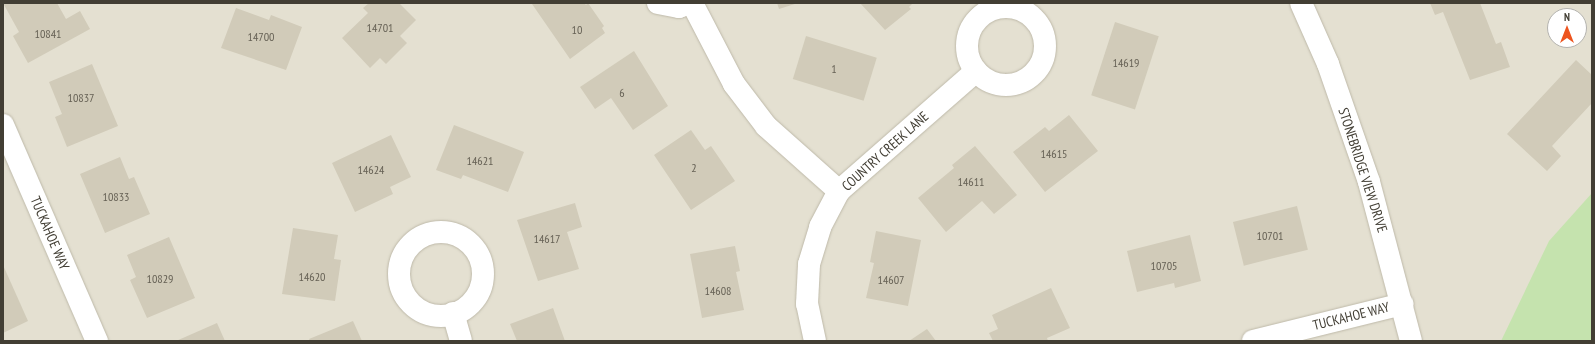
<!DOCTYPE html>
<html>
<head>
<meta charset="utf-8">
<style>
	body { margin:0 }
	#map { position:relative; width:1595px; height:344px; overflow:hidden; background:#f0eee3; font-family:"PT Sans Narrow",sans-serif }
	div>[style] { position:absolute }
	.residential>* { inset:0; background:#e4e0d1 }
	.green>* { inset:0; background:#c5e3ae }
	.building>* { inset:0; background:#d1cbb9; transform-origin:0 0 }
	.roads { filter:drop-shadow(0 0 1px #beb9a9) drop-shadow(0 0 1px #beb9a9) }
	.minor>* { height:22px; margin:-11px; padding:0 11px; transform-origin:11px; border-radius:11px; background:#fff }
	.minor>.ring { margin:-11px; padding:0; box-sizing:content-box; background:none; border:22px solid #fff; border-radius:50% }
	.tertiary>* { height:22px; margin:-11px; padding:0 11px; transform-origin:11px; border-radius:11px; background:#fff }
	span { translate:-50% -50%; white-space:nowrap; text-align:center; line-height:1.15; -webkit-text-stroke:3.5px #fff; paint-order:stroke }
	.number-label { font-size:12px; color:#666155 }
	.number-label span { -webkit-text-stroke-width:0 }
	.street-label { font-size:14px; color:#423e34 }
	.frame { position:absolute; inset:0; border:4px solid #423e34; pointer-events:none }
	.north { position:absolute; left:1547px; top:8px; width:40px; height:40px; box-sizing:border-box; background:#fff; border:1px solid #b3b2ae; border-radius:50%; rotate:0deg; font-size:11px; font-weight:700; line-height:16px; text-align:center; color:#423e34 }
	.north::after { content:''; display:block; margin:auto; width:14px; height:18px; background:#ed541e; clip-path:polygon(50% 0,100% 100%,50% 72%,0 100%) }
</style>
</head>
<body>
<div id="map">
	<div class="residential">
		<i style="clip-path:polygon(evenodd,3px 3px,1592px 3px,1592px 341px,3px 341px,3px 3px,1555px 16px,1579px 16px,1579px 40px,1555px 40px,1555px 16px)"></i>
	</div>
	<div class="green">
		<i style="clip-path:polygon(1592px 193px,1592px 341px,1501px 341px,1549px 241px)"></i>
	</div>
	<div class="building">
		<i style="clip-path:polygon(3px 3px,57px 3px,66px 19px,80px 11px,90px 29px,28px 63px,13px 36px,19px 32px)"></i>
		<i style="clip-path:polygon(369px 3px,399px 3px,416px 20px,400px 36px,407px 43px,386px 64px,380px 58px,370px 68px,342px 38px,368px 13px,363px 8px)"></i>
		<i style="clip-path:polygon(533px 3px,584px 3px,586px 5px,588px 3px,604px 26px,602px 28px,605px 33px,570px 59px,532px 4px)"></i>
		<i style="clip-path:polygon(777px 3px,798px 3px,779px 9px)"></i>
		<i style="clip-path:polygon(860px 3px,913px 3px,909px 7px,911px 9px,885px 30px)"></i>
		<i style="clip-path:polygon(1430px 3px,1480px 3px,1496px 44px,1501px 42px,1510px 67px,1470px 80px,1443px 12px,1435px 15px)"></i>
		<i style="clip-path:polygon(236px 8px,269px 20px,271px 15px,302px 27px,286px 70px,221px 48px)"></i>
		<i style="left:1115px;top:22px;width:46px;height:77px;rotate:18deg"></i>
		<i style="left:806px;top:36px;width:74px;height:45px;rotate:17deg"></i>
		<i style="clip-path:polygon(634px 51px,668px 106px,633px 130px,611px 98px,595px 109px,580px 87px)"></i>
		<i style="clip-path:polygon(1576px 60px,1592px 75px,1592px 103px,1552px 146px,1561px 156px,1547px 171px,1507px 134px)"></i>
		<i style="clip-path:polygon(92px 64px,118px 126px,67px 147px,55px 117px,62px 114px,49px 82px)"></i>
		<i style="clip-path:polygon(1069px 115px,1098px 151px,1045px 192px,1013px 152px,1045px 127px,1049px 131px)"></i>
		<i style="clip-path:polygon(454px 125px,524px 152px,508px 192px,463px 175px,461px 179px,436px 170px)"></i>
		<i style="clip-path:polygon(691px 130px,705px 150px,711px 146px,735px 181px,691px 210px,654px 155px)"></i>
		<i style="clip-path:polygon(391px 135px,411px 177px,390px 187px,393px 194px,355px 212px,332px 163px)"></i>
		<i style="clip-path:polygon(975px 146px,1017px 195px,994px 214px,982px 201px,946px 232px,918px 198px,954px 168px,952px 165px)"></i>
		<i style="clip-path:polygon(120px 157px,129px 179px,134px 177px,150px 214px,105px 233px,80px 174px)"></i>
		<i style="clip-path:polygon(575px 203px,582px 227px,567px 232px,579px 269px,538px 281px,517px 220px)"></i>
		<i style="left:1297px;top:206px;width:45px;height:66px;rotate:76deg"></i>
		<i style="clip-path:polygon(293px 228px,338px 235px,334px 259px,341px 260px,335px 301px,282px 294px)"></i>
		<i style="clip-path:polygon(876px 231px,921px 240px,908px 306px,866px 298px,874px 263px,870px 262px)"></i>
		<i style="clip-path:polygon(1190px 235px,1201px 281px,1175px 288px,1174px 283px,1137px 292px,1127px 251px)"></i>
		<i style="clip-path:polygon(169px 237px,195px 298px,147px 318px,130px 280px,136px 277px,127px 255px)"></i>
		<i style="clip-path:polygon(735px 246px,740px 271px,736px 272px,744px 310px,702px 318px,690px 254px)"></i>
		<i style="clip-path:polygon(3px 265px,28px 321px,3px 333px)"></i>
		<i style="clip-path:polygon(1051px 288px,1070px 328px,1047px 338px,1048px 341px,993px 341px,989px 333px,998px 329px,992px 315px)"></i>
		<i style="clip-path:polygon(553px 308px,565px 341px,517px 341px,510px 324px)"></i>
		<i style="clip-path:polygon(353px 321px,362px 341px,310px 341px,309px 339px)"></i>
		<i style="clip-path:polygon(217px 323px,225px 341px,176px 341px)"></i>
		<i style="clip-path:polygon(927px 329px,936px 341px,909px 341px)"></i>
	</div>
	<div class="roads">
		<div class="minor">
			<i style="left:658px;top:3px;width:21px;rotate:11deg"></i>
			<i style="left:679px;top:7px;width:12px;rotate:-20deg"></i>
			<i style="left:692px;top:3px;width:91px;rotate:62.6deg"></i>
			<i style="left:734px;top:84px;width:53px;rotate:52.7deg"></i>
			<i style="left:766px;top:126px;width:98px;rotate:41.7deg"></i>
			<i class="ring" style="left:967px;top:7px;width:56px;height:56px"></i>
			<i style="left:3px;top:125px;width:236px;rotate:66.5deg"></i>
			<i class="ring" style="left:399px;top:232px;width:62px;height:62px"></i>
			<i style="left:453px;top:313px;width:29px;rotate:74deg"></i>
			<i style="left:815px;top:341px;width:38px;rotate:-102deg"></i>
			<i style="left:807px;top:304px;width:40px;rotate:-87.1deg"></i>
			<i style="left:809px;top:264px;width:39px;rotate:-73deg"></i>
			<i style="left:820px;top:227px;width:41px;rotate:-62.2deg"></i>
			<i style="left:839px;top:191px;width:182px;rotate:-41.2deg"></i>
			<i style="left:1253px;top:341px;width:154px;rotate:-13.9deg"></i>
		</div>
		<div class="tertiary">
			<i style="left:1301px;top:3px;width:67px;rotate:66.1deg"></i>
			<i style="left:1328px;top:64px;width:125px;rotate:70.8deg"></i>
			<i style="left:1369px;top:182px;width:164px;rotate:75.2deg"></i>
		</div>
	</div>
	<div class="number-label">
		<span style="left:380px;top:28px">14701</span>
		<span style="left:577px;top:30px">10</span>
		<span style="left:48px;top:34px">10841</span>
		<span style="left:261px;top:37px">14700</span>
		<span style="left:1126px;top:63px">14619</span>
		<span style="left:834px;top:69px">1</span>
		<span style="left:622px;top:93px">6</span>
		<span style="left:81px;top:98px">10837</span>
		<span style="left:1054px;top:154px">14615</span>
		<span style="left:480px;top:161px">14621</span>
		<span style="left:694px;top:168px">2</span>
		<span style="left:371px;top:170px">14624</span>
		<span style="left:971px;top:182px">14611</span>
		<span style="left:116px;top:197px">10833</span>
		<span style="left:1270px;top:236px">10701</span>
		<span style="left:547px;top:239px">14617</span>
		<span style="left:1164px;top:266px">10705</span>
		<span style="left:312px;top:277px">14620</span>
		<span style="left:160px;top:279px">10829</span>
		<span style="left:891px;top:280px">14607</span>
		<span style="left:718px;top:291px">14608</span>
	</div>
	<div class="street-label">
		<span style="left:885px;top:151px;rotate:-42deg">COUNTRY CREEK LANE</span>
		<span style="left:1363px;top:170px;rotate:72deg">STONEBRIDGE VIEW DRIVE</span>
		<span style="left:50px;top:233px;rotate:67deg">TUCKAHOE WAY</span>
		<span style="left:1351px;top:316px;rotate:-14deg">TUCKAHOE WAY</span>
	</div>
	<div class="frame"></div>
	<div class="north">N</div>
</div>
</body>
</html>
